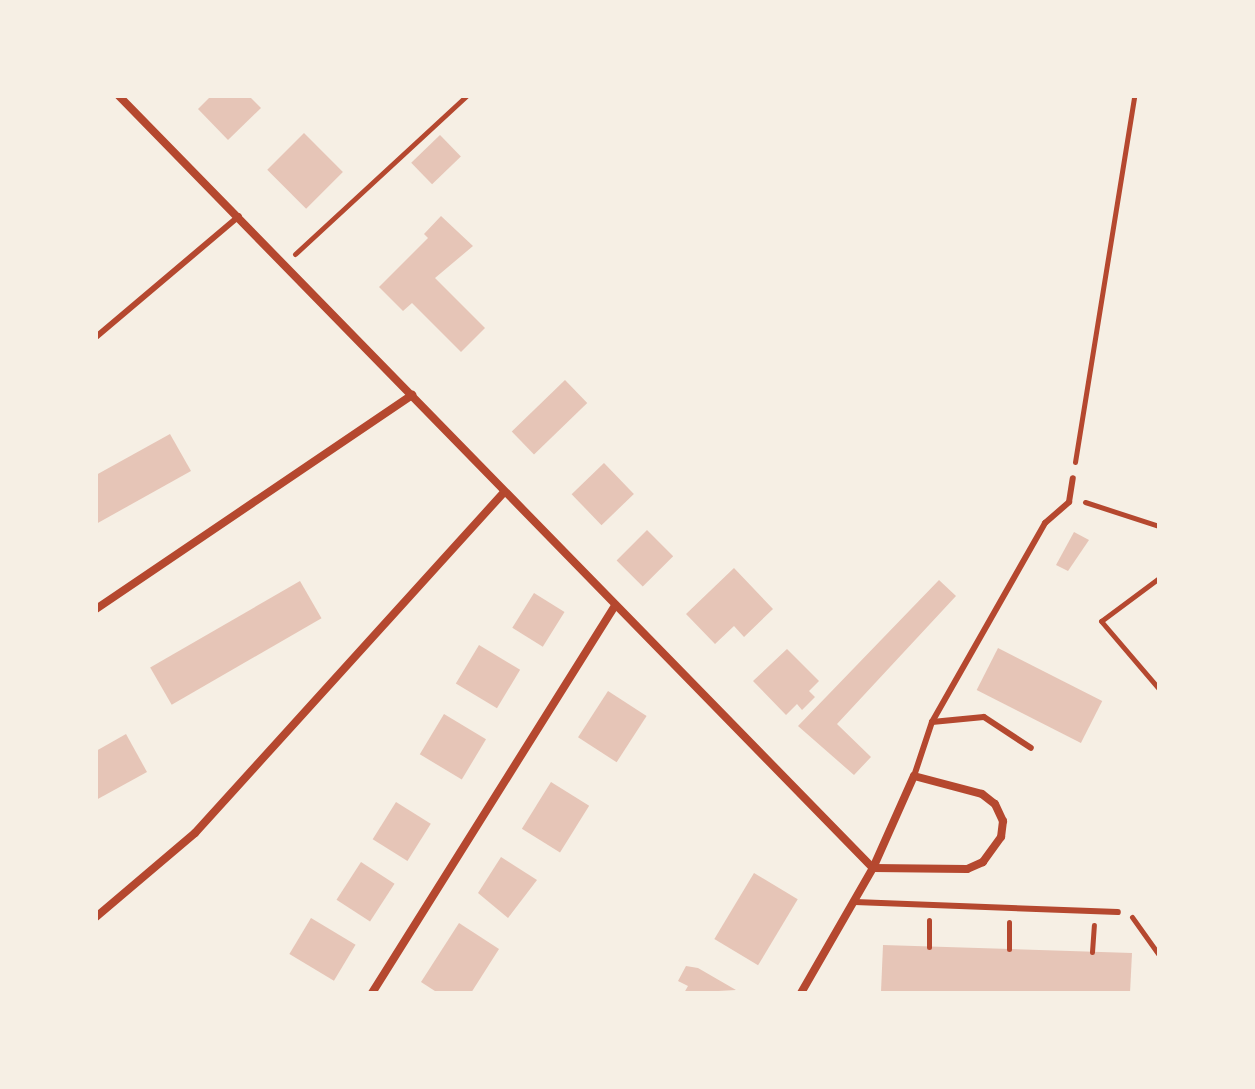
<!DOCTYPE html>
<html>
<head>
<meta charset="utf-8">
<style>
	body { margin:0 }
	#map { position:relative; width:1255px; height:1089px; overflow:hidden; background:#f6efe4; font-family:Ubuntu,sans-serif }
	div>[style] { position:absolute }
	.building>* { inset:0; background:#e6c5b7; transform-origin:0 0 }
	.path>* { height:5px; margin:-2.5px; padding:0 2.5px; transform-origin:2.5px; border-radius:2.5px; background:#b5482f }
	.service>* { height:6px; margin:-3px; padding:0 3px; transform-origin:3px; border-radius:3px; background:#b5482f }
	.minor>* { height:8px; margin:-4px; padding:0 4px; transform-origin:4px; border-radius:4px; background:#b5482f }
	span { translate:-50% -50%; white-space:nowrap; text-align:center; line-height:1.15; -webkit-text-stroke:6px #f6efe4; paint-order:stroke }
	.frame { position:absolute; inset:0; border:98px solid #f6efe4; pointer-events:none }
</style>
</head>
<body>
<div id="map">
	<div class="building">
		<i style="clip-path:polygon(211px 96px,249px 96px,261px 108px,228px 140px,198px 109px)"></i>
		<i style="left:304px;top:133px;width:55px;height:52px;rotate:45deg"></i>
		<i style="left:440px;top:135px;width:30px;height:40px;rotate:46deg"></i>
		<i style="clip-path:polygon(441px 216px,473px 246px,435px 278px,485px 328px,461px 352px,412px 303px,403px 311px,379px 287px,428px 238px,424px 234px)"></i>
		<i style="left:565px;top:380px;width:32px;height:74px;rotate:46deg"></i>
		<i style="clip-path:polygon(170px 434px,191px 471px,96px 524px,96px 475px)"></i>
		<i style="left:604px;top:463px;width:43px;height:45px;rotate:46deg"></i>
		<i style="left:647px;top:530px;width:37px;height:43px;rotate:45deg"></i>
		<i style="clip-path:polygon(1074px 532px,1089px 540px,1068px 571px,1056px 565px)"></i>
		<i style="clip-path:polygon(734px 568px,773px 609px,744px 637px,734px 626px,715px 644px,686px 614px)"></i>
		<i style="clip-path:polygon(939px 580px,956px 596px,837px 724px,871px 757px,854px 775px,798px 726px)"></i>
		<i style="left:300px;top:581px;width:43px;height:173px;rotate:60deg"></i>
		<i style="left:534px;top:593px;width:36px;height:41px;rotate:32deg"></i>
		<i style="left:479px;top:645px;width:48px;height:45px;rotate:31deg"></i>
		<i style="left:998px;top:648px;width:117px;height:47px;rotate:27deg"></i>
		<i style="clip-path:polygon(787px 649px,819px 681px,809px 691px,815px 697px,802px 710px,797px 704px,786px 715px,753px 681px)"></i>
		<i style="left:608px;top:691px;width:46px;height:55px;rotate:33deg"></i>
		<i style="left:444px;top:714px;width:49px;height:47px;rotate:31deg"></i>
		<i style="clip-path:polygon(126px 734px,147px 772px,96px 800px,96px 751px)"></i>
		<i style="left:551px;top:782px;width:45px;height:55px;rotate:32deg"></i>
		<i style="left:396px;top:802px;width:41px;height:44px;rotate:32deg"></i>
		<i style="clip-path:polygon(501px 857px,537px 880px,508px 918px,478px 893px)"></i>
		<i style="left:361px;top:862px;width:40px;height:45px;rotate:33deg"></i>
		<i style="left:754px;top:873px;width:51px;height:77px;rotate:31deg"></i>
		<i style="left:311px;top:918px;width:52px;height:42px;rotate:31deg"></i>
		<i style="clip-path:polygon(459px 923px,499px 949px,471px 993px,438px 993px,421px 982px)"></i>
		<i style="clip-path:polygon(883px 945px,1132px 953px,1130px 993px,881px 992px)"></i>
		<i style="clip-path:polygon(686px 966px,698px 968px,736px 990px,684px 993px,688px 986px,678px 981px)"></i>
	</div>
	<div class="path">
		<i style="left:295px;top:254px;width:233px;rotate:-42.7deg"></i>
		<i style="left:1075px;top:462px;width:371px;rotate:-80.8deg"></i>
		<i style="left:1085px;top:502px;width:78px;rotate:18deg"></i>
		<i style="left:1159px;top:578px;width:72px;rotate:143.4deg"></i>
		<i style="left:1101px;top:621px;width:89px;rotate:49.5deg"></i>
		<i style="left:1132px;top:917px;width:47px;rotate:54.6deg"></i>
		<i style="left:929px;top:947px;width:27px;rotate:-90deg"></i>
		<i style="left:1009px;top:949px;width:27px;rotate:-90deg"></i>
		<i style="left:1092px;top:952px;width:27px;rotate:-86deg"></i>
	</div>
	<div class="service">
		<i style="left:96px;top:337px;width:187px;rotate:-40.2deg"></i>
		<i style="left:932px;top:722px;width:52px;rotate:-5.5deg"></i>
		<i style="left:984px;top:717px;width:56px;rotate:33.4deg"></i>
		<i style="left:914px;top:776px;width:57px;rotate:-71.6deg"></i>
		<i style="left:932px;top:722px;width:229px;rotate:-60.4deg"></i>
		<i style="left:1045px;top:523px;width:32px;rotate:-41deg"></i>
		<i style="left:1069px;top:502px;width:24px;rotate:-81deg"></i>
		<i style="left:855px;top:902px;width:263px;rotate:2.2deg"></i>
	</div>
	<div class="minor">
		<i style="left:119px;top:96px;width:1079px;rotate:45.68deg"></i>
		<i style="left:96px;top:609px;width:382px;rotate:-34.1deg"></i>
		<i style="left:96px;top:917px;width:130px;rotate:-40.3deg"></i>
		<i style="left:195px;top:833px;width:460px;rotate:-47.8deg"></i>
		<i style="left:372px;top:993px;width:457px;rotate:-57.9deg"></i>
		<i style="left:801px;top:993px;width:144px;rotate:-60.1deg"></i>
		<i style="left:873px;top:868px;width:101px;rotate:-66deg"></i>
		<i style="left:914px;top:776px;width:70px;rotate:14.8deg"></i>
		<i style="left:982px;top:794px;width:16px;rotate:38deg"></i>
		<i style="left:995px;top:804px;width:19px;rotate:65deg"></i>
		<i style="left:1003px;top:821px;width:16px;rotate:97deg"></i>
		<i style="left:1001px;top:837px;width:31px;rotate:126deg"></i>
		<i style="left:983px;top:862px;width:17px;rotate:156deg"></i>
		<i style="left:967px;top:869px;width:94px;rotate:-179.4deg"></i>
	</div>
	<div class="frame"></div>
</div>
</body>
</html>
